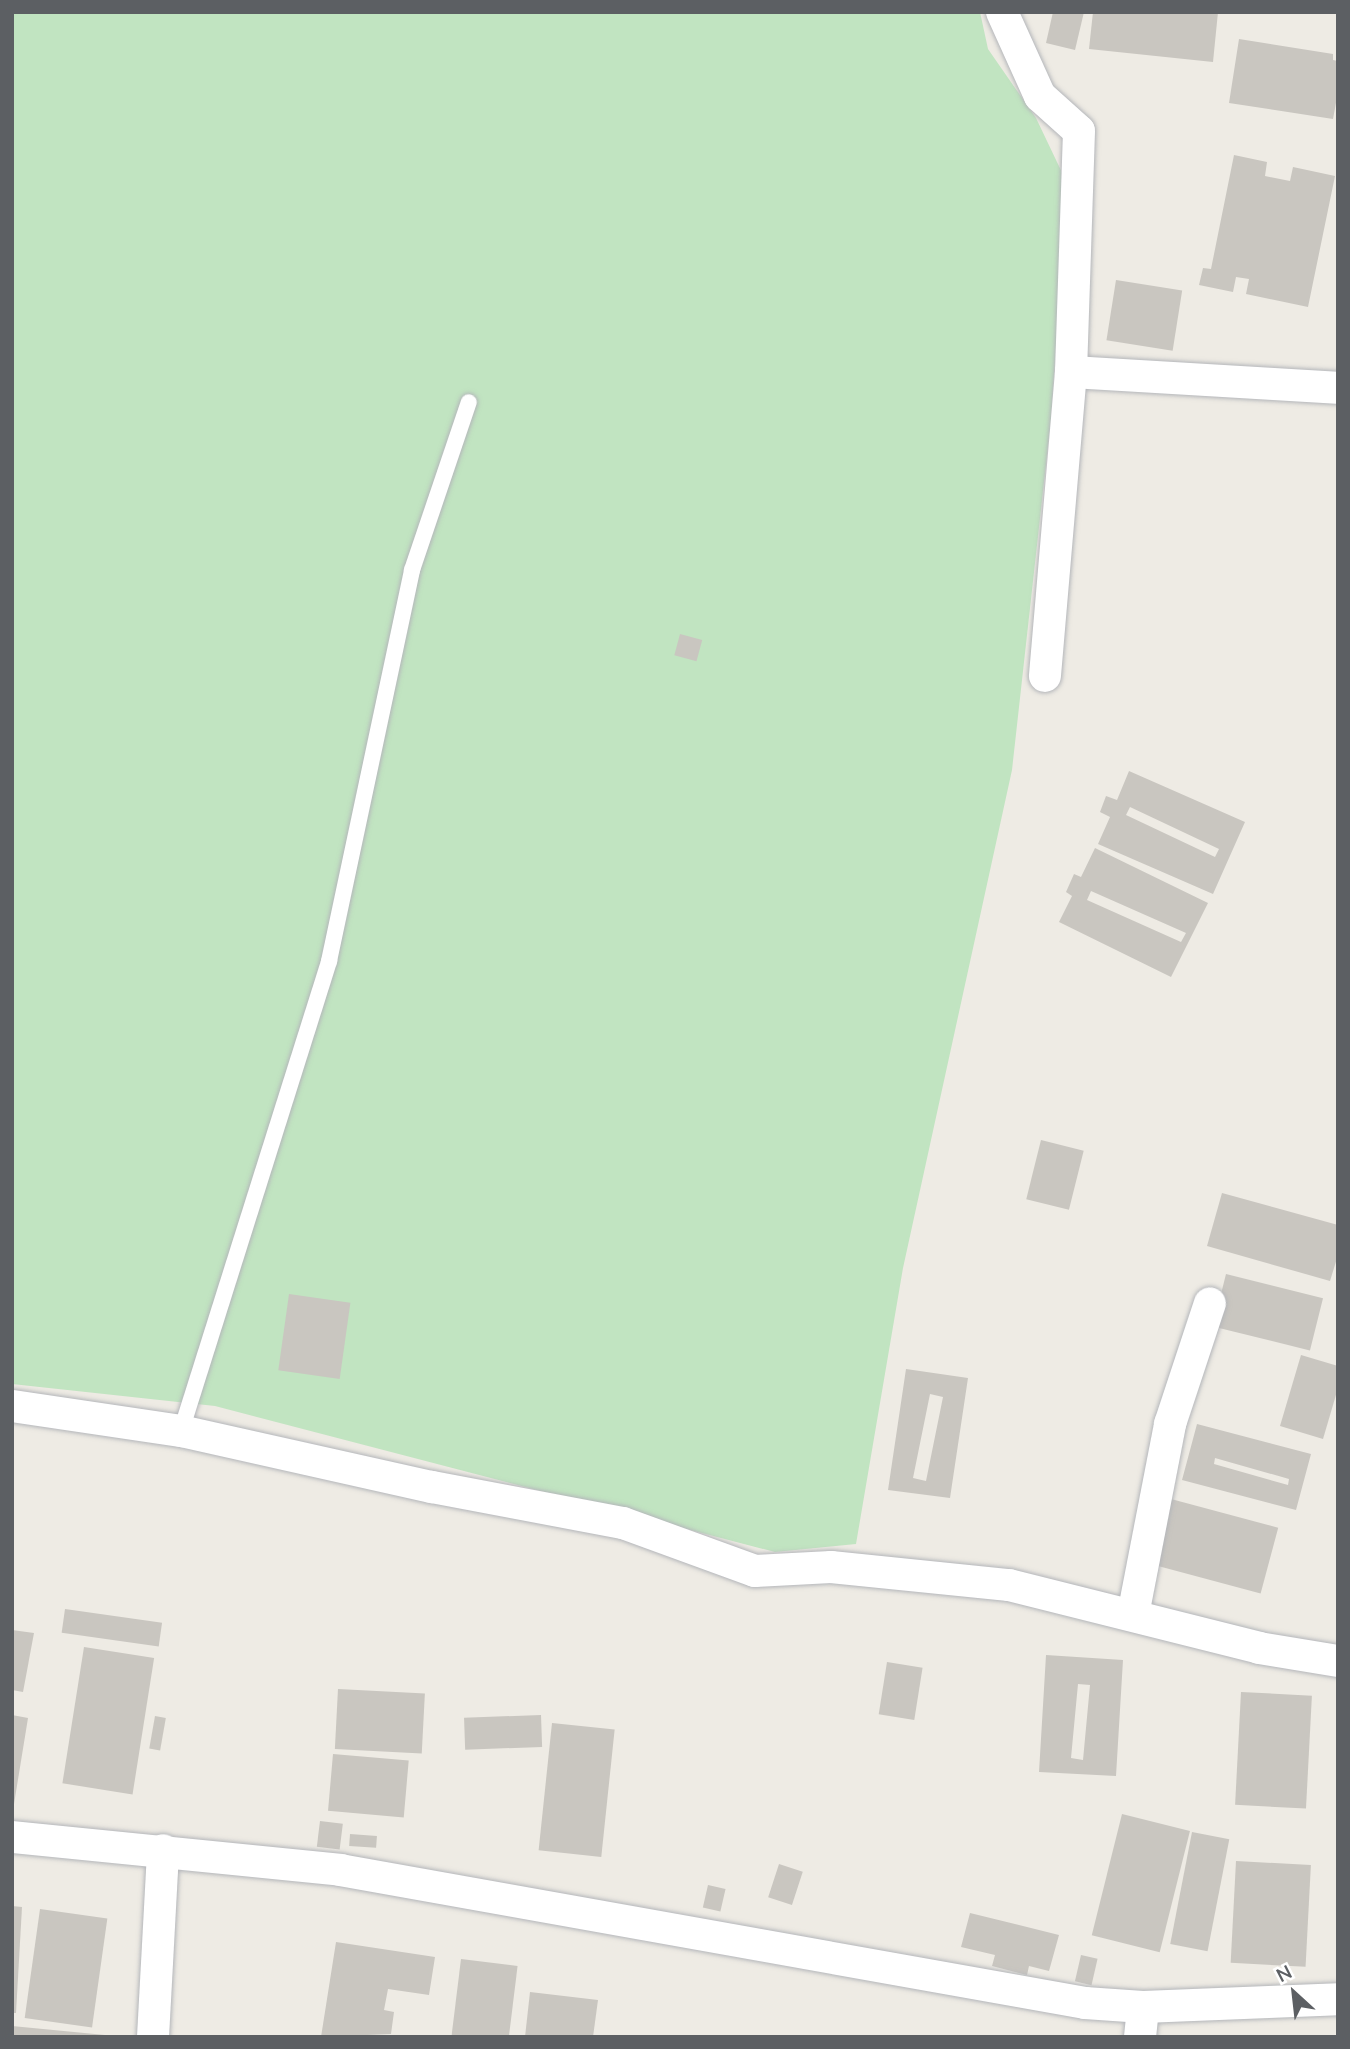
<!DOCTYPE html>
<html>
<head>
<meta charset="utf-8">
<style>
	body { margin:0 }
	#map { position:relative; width:1350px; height:2049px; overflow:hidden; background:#eeebe4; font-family:"Nunito Sans",sans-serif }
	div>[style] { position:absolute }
	.green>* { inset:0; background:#c1e4c1 }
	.building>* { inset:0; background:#c9c6c0; transform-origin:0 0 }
	.roads { filter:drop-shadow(0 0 2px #b4b6ba) drop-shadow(0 0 2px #b4b6ba) }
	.lane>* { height:16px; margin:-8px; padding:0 8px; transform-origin:8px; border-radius:8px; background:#fff }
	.street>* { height:32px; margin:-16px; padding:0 16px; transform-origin:16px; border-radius:16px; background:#fff }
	span { translate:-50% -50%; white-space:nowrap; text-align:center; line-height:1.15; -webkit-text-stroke:5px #fff; paint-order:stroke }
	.frame { position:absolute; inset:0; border:14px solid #5c5f63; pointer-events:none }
	.north { position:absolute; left:1259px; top:1958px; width:70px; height:70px; -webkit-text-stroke:5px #fff; paint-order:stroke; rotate:333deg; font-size:19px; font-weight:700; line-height:28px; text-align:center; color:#5c5f63 }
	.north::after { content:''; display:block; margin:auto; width:24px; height:32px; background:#5c5f63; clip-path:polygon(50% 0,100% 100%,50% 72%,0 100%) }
</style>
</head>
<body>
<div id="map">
	<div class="green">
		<i style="clip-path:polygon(12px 12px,980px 12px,988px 49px,1036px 118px,1067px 183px,1051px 419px,1012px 770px,903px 1268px,856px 1544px,775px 1552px,215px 1406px,12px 1384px)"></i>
	</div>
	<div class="building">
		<i style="clip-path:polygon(1053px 12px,1084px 12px,1075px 50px,1046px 43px)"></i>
		<i style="clip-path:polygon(1093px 12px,1218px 12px,1213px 62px,1089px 49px)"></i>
		<i style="clip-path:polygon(1239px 39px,1333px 54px,1333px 60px,1338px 61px,1338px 92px,1333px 119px,1229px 103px)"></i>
		<i style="clip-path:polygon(1234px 155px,1267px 162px,1265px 176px,1290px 181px,1293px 167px,1335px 176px,1308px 307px,1246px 294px,1249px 279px,1236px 277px,1233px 292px,1199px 285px,1203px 268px,1211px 269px)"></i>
		<i style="left:1116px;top:280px;width:67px;height:61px;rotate:9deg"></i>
		<i style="left:680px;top:634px;width:23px;height:22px;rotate:15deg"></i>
		<i style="clip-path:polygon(evenodd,1129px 771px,1245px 822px,1213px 894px,1098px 844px,1110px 817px,1100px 812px,1106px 796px,1117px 800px,1129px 771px,1130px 807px,1219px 849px,1215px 857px,1126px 815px,1130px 807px)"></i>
		<i style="clip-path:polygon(evenodd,1095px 848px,1208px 903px,1171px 977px,1059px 922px,1072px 896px,1066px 892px,1074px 874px,1081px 877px,1095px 848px,1091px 891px,1186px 933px,1181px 942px,1087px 900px,1091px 891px)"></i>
		<i style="left:1041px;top:1140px;width:44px;height:61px;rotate:14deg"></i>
		<i style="clip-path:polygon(1222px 1193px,1338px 1225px,1338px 1255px,1330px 1281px,1207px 1246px)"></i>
		<i style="left:1226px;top:1274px;width:100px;height:54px;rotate:14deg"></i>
		<i style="left:289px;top:1294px;width:62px;height:77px;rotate:8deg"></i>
		<i style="clip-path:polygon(1301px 1355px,1338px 1366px,1338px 1388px,1323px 1439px,1280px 1426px)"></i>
		<i style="clip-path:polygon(evenodd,906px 1369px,968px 1378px,950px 1498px,888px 1490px,906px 1369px,930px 1394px,943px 1397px,926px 1481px,913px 1478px,930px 1394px)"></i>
		<i style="clip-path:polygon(evenodd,1197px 1424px,1311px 1454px,1296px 1510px,1182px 1480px,1197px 1424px,1215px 1458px,1289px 1479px,1288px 1485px,1214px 1464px,1215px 1458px)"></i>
		<i style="left:1171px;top:1499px;width:111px;height:68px;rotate:15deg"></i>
		<i style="left:65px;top:1609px;width:98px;height:24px;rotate:8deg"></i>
		<i style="clip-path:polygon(12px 1630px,34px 1633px,23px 1692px,12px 1690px)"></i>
		<i style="left:84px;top:1647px;width:71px;height:138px;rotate:9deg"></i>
		<i style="clip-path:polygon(evenodd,1046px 1655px,1123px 1660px,1116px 1776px,1039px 1772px,1046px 1655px,1078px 1684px,1090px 1685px,1083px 1760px,1071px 1758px,1078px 1684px)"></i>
		<i style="left:887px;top:1662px;width:36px;height:53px;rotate:9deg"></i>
		<i style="left:338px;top:1689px;width:87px;height:60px;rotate:3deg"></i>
		<i style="left:1241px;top:1692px;width:71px;height:113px;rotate:3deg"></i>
		<i style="clip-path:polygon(12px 1715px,28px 1718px,14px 1804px,12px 1804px)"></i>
		<i style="left:541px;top:1715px;width:32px;height:77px;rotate:88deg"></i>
		<i style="left:155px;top:1716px;width:11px;height:33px;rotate:10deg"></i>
		<i style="left:552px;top:1723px;width:63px;height:128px;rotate:6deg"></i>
		<i style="left:333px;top:1754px;width:76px;height:57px;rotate:5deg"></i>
		<i style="left:1122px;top:1814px;width:70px;height:125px;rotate:14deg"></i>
		<i style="left:320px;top:1821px;width:23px;height:26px;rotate:7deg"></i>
		<i style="left:1192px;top:1832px;width:38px;height:114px;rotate:11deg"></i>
		<i style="left:350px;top:1834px;width:27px;height:12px;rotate:4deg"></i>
		<i style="left:1236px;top:1861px;width:75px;height:102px;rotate:3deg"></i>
		<i style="left:779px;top:1864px;width:25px;height:35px;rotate:18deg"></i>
		<i style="left:708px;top:1885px;width:18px;height:23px;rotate:13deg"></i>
		<i style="clip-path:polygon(12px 1906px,22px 1907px,16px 2013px,12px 2013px)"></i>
		<i style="left:40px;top:1909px;width:68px;height:110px;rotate:8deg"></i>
		<i style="clip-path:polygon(970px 1913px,1059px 1935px,1049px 1971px,1029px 1966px,1027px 1975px,992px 1966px,995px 1955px,961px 1947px)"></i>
		<i style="clip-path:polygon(336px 1942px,435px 1957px,429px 1995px,388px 1989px,384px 2010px,394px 2012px,391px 2034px,321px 2037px)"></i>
		<i style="left:1081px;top:1955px;width:17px;height:27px;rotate:13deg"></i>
		<i style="left:461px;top:1959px;width:57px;height:79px;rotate:7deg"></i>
		<i style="clip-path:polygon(530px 1992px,598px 2000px,593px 2037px,525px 2037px)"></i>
		<i style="clip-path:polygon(12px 2026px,105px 2035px,105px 2037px,12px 2037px)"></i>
	</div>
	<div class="roads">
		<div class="lane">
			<i style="left:181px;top:1431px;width:493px;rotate:-72.5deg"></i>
			<i style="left:329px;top:961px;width:400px;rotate:-78deg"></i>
			<i style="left:412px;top:570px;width:177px;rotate:-71.3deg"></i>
		</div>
		<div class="street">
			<i style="left:1002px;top:12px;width:92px;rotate:65.7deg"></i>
			<i style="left:1040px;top:96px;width:52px;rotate:41.9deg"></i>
			<i style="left:1079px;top:131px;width:241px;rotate:91.9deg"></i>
			<i style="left:1071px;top:372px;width:305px;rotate:94.9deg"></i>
			<i style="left:1071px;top:372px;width:267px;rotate:3.4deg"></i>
			<i style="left:12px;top:1406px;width:171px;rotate:8.4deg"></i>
			<i style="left:181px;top:1431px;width:257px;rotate:12.6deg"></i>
			<i style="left:432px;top:1487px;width:194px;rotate:10.7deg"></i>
			<i style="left:623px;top:1523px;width:140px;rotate:20deg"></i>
			<i style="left:755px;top:1571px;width:76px;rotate:-3deg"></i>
			<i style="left:831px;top:1567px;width:179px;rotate:5.8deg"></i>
			<i style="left:1009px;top:1585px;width:258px;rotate:14.1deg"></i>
			<i style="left:1259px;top:1648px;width:80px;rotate:9.3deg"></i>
			<i style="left:1133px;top:1615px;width:195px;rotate:-79deg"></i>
			<i style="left:1170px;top:1424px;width:127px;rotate:-71.7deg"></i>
			<i style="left:12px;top:1837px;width:330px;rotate:5.7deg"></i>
			<i style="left:340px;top:1870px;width:757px;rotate:10.12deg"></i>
			<i style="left:1085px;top:2003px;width:58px;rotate:3.9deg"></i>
			<i style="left:1143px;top:2007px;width:195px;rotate:-2.3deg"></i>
			<i style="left:153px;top:2037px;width:187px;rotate:-86.9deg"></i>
			<i style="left:1140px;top:2037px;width:30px;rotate:-84deg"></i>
		</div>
	</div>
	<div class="frame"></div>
	<div class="north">N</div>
</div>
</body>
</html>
